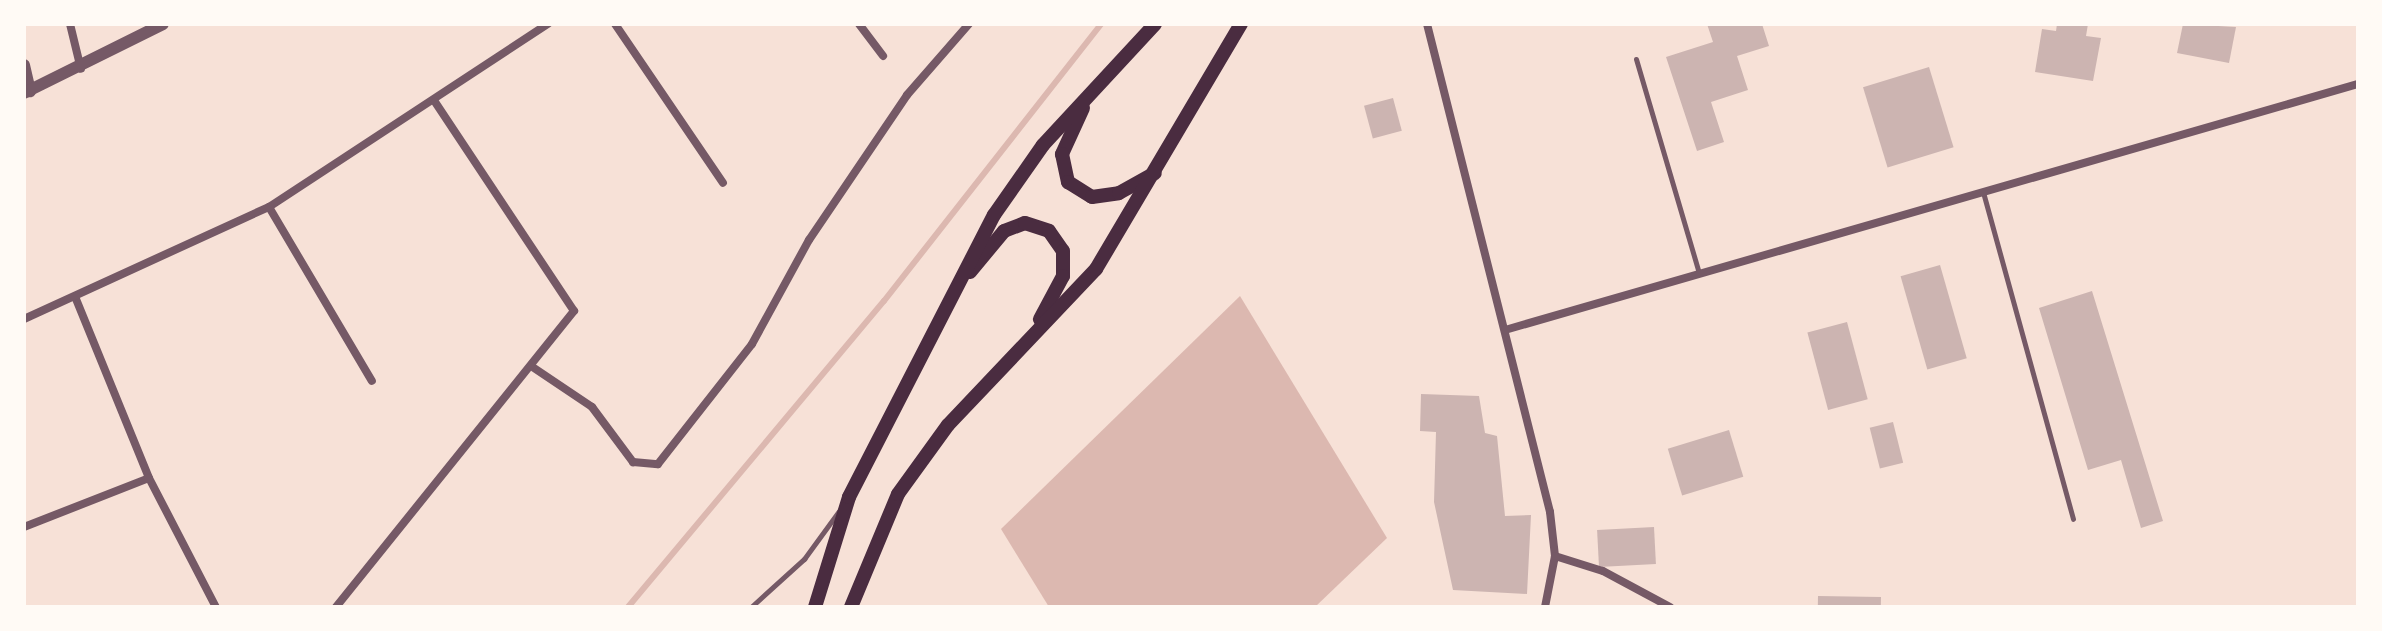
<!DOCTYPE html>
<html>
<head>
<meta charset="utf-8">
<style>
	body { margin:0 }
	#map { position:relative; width:2382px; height:631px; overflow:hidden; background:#f7e1d7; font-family:Bitter,serif }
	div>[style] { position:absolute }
	.water>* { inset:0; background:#dcb8b0 }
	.stream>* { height:6px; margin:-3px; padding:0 3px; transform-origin:3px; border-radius:3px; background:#dcb8b0 }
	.building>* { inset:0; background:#ccb4b1; transform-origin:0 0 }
	.service>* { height:5px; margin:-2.5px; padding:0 2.5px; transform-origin:2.5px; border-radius:2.5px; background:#755966 }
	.minor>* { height:8px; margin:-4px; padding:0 4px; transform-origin:4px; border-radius:4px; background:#755966 }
	.tertiary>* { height:12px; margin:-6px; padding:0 6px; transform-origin:6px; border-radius:6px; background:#755966 }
	.primary>* { height:14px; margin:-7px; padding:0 7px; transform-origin:7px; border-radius:7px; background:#4a2c40 }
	span { translate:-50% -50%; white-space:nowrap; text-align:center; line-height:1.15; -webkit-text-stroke:8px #fffaf5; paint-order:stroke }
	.frame { position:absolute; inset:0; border:26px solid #fffaf5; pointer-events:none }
</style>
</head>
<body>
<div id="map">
	<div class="water">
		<i style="clip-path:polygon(1240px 296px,1387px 538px,1315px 607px,1049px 607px,1001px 529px)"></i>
	</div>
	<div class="stream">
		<i style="left:628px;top:607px;width:399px;rotate:-50.1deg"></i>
		<i style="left:884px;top:301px;width:352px;rotate:-51.9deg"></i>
	</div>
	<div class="building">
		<i style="clip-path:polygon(1707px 24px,1762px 24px,1769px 46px,1737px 56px,1748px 90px,1711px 102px,1724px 142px,1697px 151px,1666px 57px,1713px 42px)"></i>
		<i style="clip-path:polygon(2057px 24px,2088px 24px,2086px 36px,2101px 38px,2093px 81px,2035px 72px,2042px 29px,2056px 31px)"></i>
		<i style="clip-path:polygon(2183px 24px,2236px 27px,2229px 63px,2177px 53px)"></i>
		<i style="left:1929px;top:67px;width:84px;height:69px;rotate:73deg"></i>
		<i style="left:1393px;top:98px;width:34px;height:30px;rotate:75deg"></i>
		<i style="left:1940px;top:265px;width:97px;height:41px;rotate:74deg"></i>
		<i style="clip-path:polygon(2092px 291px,2163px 521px,2141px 528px,2121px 460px,2088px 470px,2039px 308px)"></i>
		<i style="left:1847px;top:322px;width:80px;height:41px;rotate:75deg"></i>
		<i style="clip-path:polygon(1421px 394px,1479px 396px,1485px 433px,1497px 436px,1505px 516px,1531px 515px,1527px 594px,1453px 590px,1434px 502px,1436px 432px,1420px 431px)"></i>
		<i style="left:1893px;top:422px;width:42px;height:24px;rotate:76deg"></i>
		<i style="left:1729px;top:430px;width:49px;height:64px;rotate:73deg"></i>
		<i style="left:1654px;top:527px;width:37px;height:57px;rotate:87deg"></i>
		<i style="left:1818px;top:596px;width:63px;height:11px;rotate:1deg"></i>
	</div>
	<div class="service">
		<i style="left:1636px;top:59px;width:223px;rotate:73.6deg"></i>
		<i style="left:1983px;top:192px;width:339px;rotate:74.6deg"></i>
		<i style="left:751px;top:607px;width:72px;rotate:-42.2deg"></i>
		<i style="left:804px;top:559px;width:59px;rotate:-53.9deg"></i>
	</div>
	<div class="minor">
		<i style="left:70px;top:24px;width:46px;rotate:76.3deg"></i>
		<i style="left:615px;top:24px;width:192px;rotate:55.8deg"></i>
		<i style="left:859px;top:24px;width:40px;rotate:53deg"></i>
		<i style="left:1427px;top:24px;width:503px;rotate:75.85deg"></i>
		<i style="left:1550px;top:512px;width:44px;rotate:83.5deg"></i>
		<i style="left:1555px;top:556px;width:52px;rotate:101.1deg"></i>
		<i style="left:269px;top:207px;width:202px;rotate:59.4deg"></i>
		<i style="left:76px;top:299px;width:193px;rotate:67.8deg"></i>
		<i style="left:149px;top:478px;width:145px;rotate:62.6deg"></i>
		<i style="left:24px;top:319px;width:269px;rotate:-24.6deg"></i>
		<i style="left:269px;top:207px;width:334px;rotate:-33.3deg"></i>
		<i style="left:1505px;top:330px;width:888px;rotate:-16.09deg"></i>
		<i style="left:534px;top:368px;width:70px;rotate:33.9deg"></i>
		<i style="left:592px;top:407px;width:69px;rotate:53.3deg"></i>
		<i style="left:633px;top:462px;width:25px;rotate:5deg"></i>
		<i style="left:658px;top:464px;width:152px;rotate:-51.9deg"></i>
		<i style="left:752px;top:344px;width:119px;rotate:-61.3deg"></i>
		<i style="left:809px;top:240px;width:175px;rotate:-55.9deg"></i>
		<i style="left:907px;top:95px;width:94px;rotate:-48.9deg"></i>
		<i style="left:24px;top:527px;width:134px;rotate:-21.4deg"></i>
		<i style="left:1555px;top:556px;width:50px;rotate:17.4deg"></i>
		<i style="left:1603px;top:571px;width:76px;rotate:28.2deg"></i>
		<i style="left:336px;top:607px;width:380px;rotate:-51.2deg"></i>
		<i style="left:574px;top:311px;width:251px;rotate:-123.6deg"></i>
	</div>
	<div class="tertiary">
		<i style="left:24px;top:65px;width:27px;rotate:77deg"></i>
		<i style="left:24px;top:93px;width:155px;rotate:-26.4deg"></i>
	</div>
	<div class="primary">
		<i style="left:1083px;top:108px;width:51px;rotate:114.5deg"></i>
		<i style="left:1062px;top:154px;width:29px;rotate:78deg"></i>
		<i style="left:1068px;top:182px;width:28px;rotate:32deg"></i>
		<i style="left:1092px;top:197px;width:27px;rotate:-8deg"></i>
		<i style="left:1119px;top:193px;width:41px;rotate:-29.1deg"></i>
		<i style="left:970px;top:272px;width:53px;rotate:-50.3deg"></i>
		<i style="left:1004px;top:231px;width:22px;rotate:-21deg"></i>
		<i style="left:1025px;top:223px;width:25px;rotate:18deg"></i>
		<i style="left:1049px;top:231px;width:24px;rotate:55deg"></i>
		<i style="left:1063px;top:251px;width:25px;rotate:90deg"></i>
		<i style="left:1063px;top:276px;width:49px;rotate:118.1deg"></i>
		<i style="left:815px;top:607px;width:115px;rotate:-72.8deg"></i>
		<i style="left:849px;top:497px;width:317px;rotate:-62.8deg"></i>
		<i style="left:994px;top:215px;width:85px;rotate:-55deg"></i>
		<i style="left:1043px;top:145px;width:165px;rotate:-47.2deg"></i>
		<i style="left:851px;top:607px;width:122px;rotate:-67.4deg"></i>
		<i style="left:898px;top:494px;width:85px;rotate:-54.1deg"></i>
		<i style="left:948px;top:425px;width:215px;rotate:-46.5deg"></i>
		<i style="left:1096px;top:269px;width:285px;rotate:-59.4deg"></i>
	</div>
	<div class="frame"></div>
</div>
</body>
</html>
